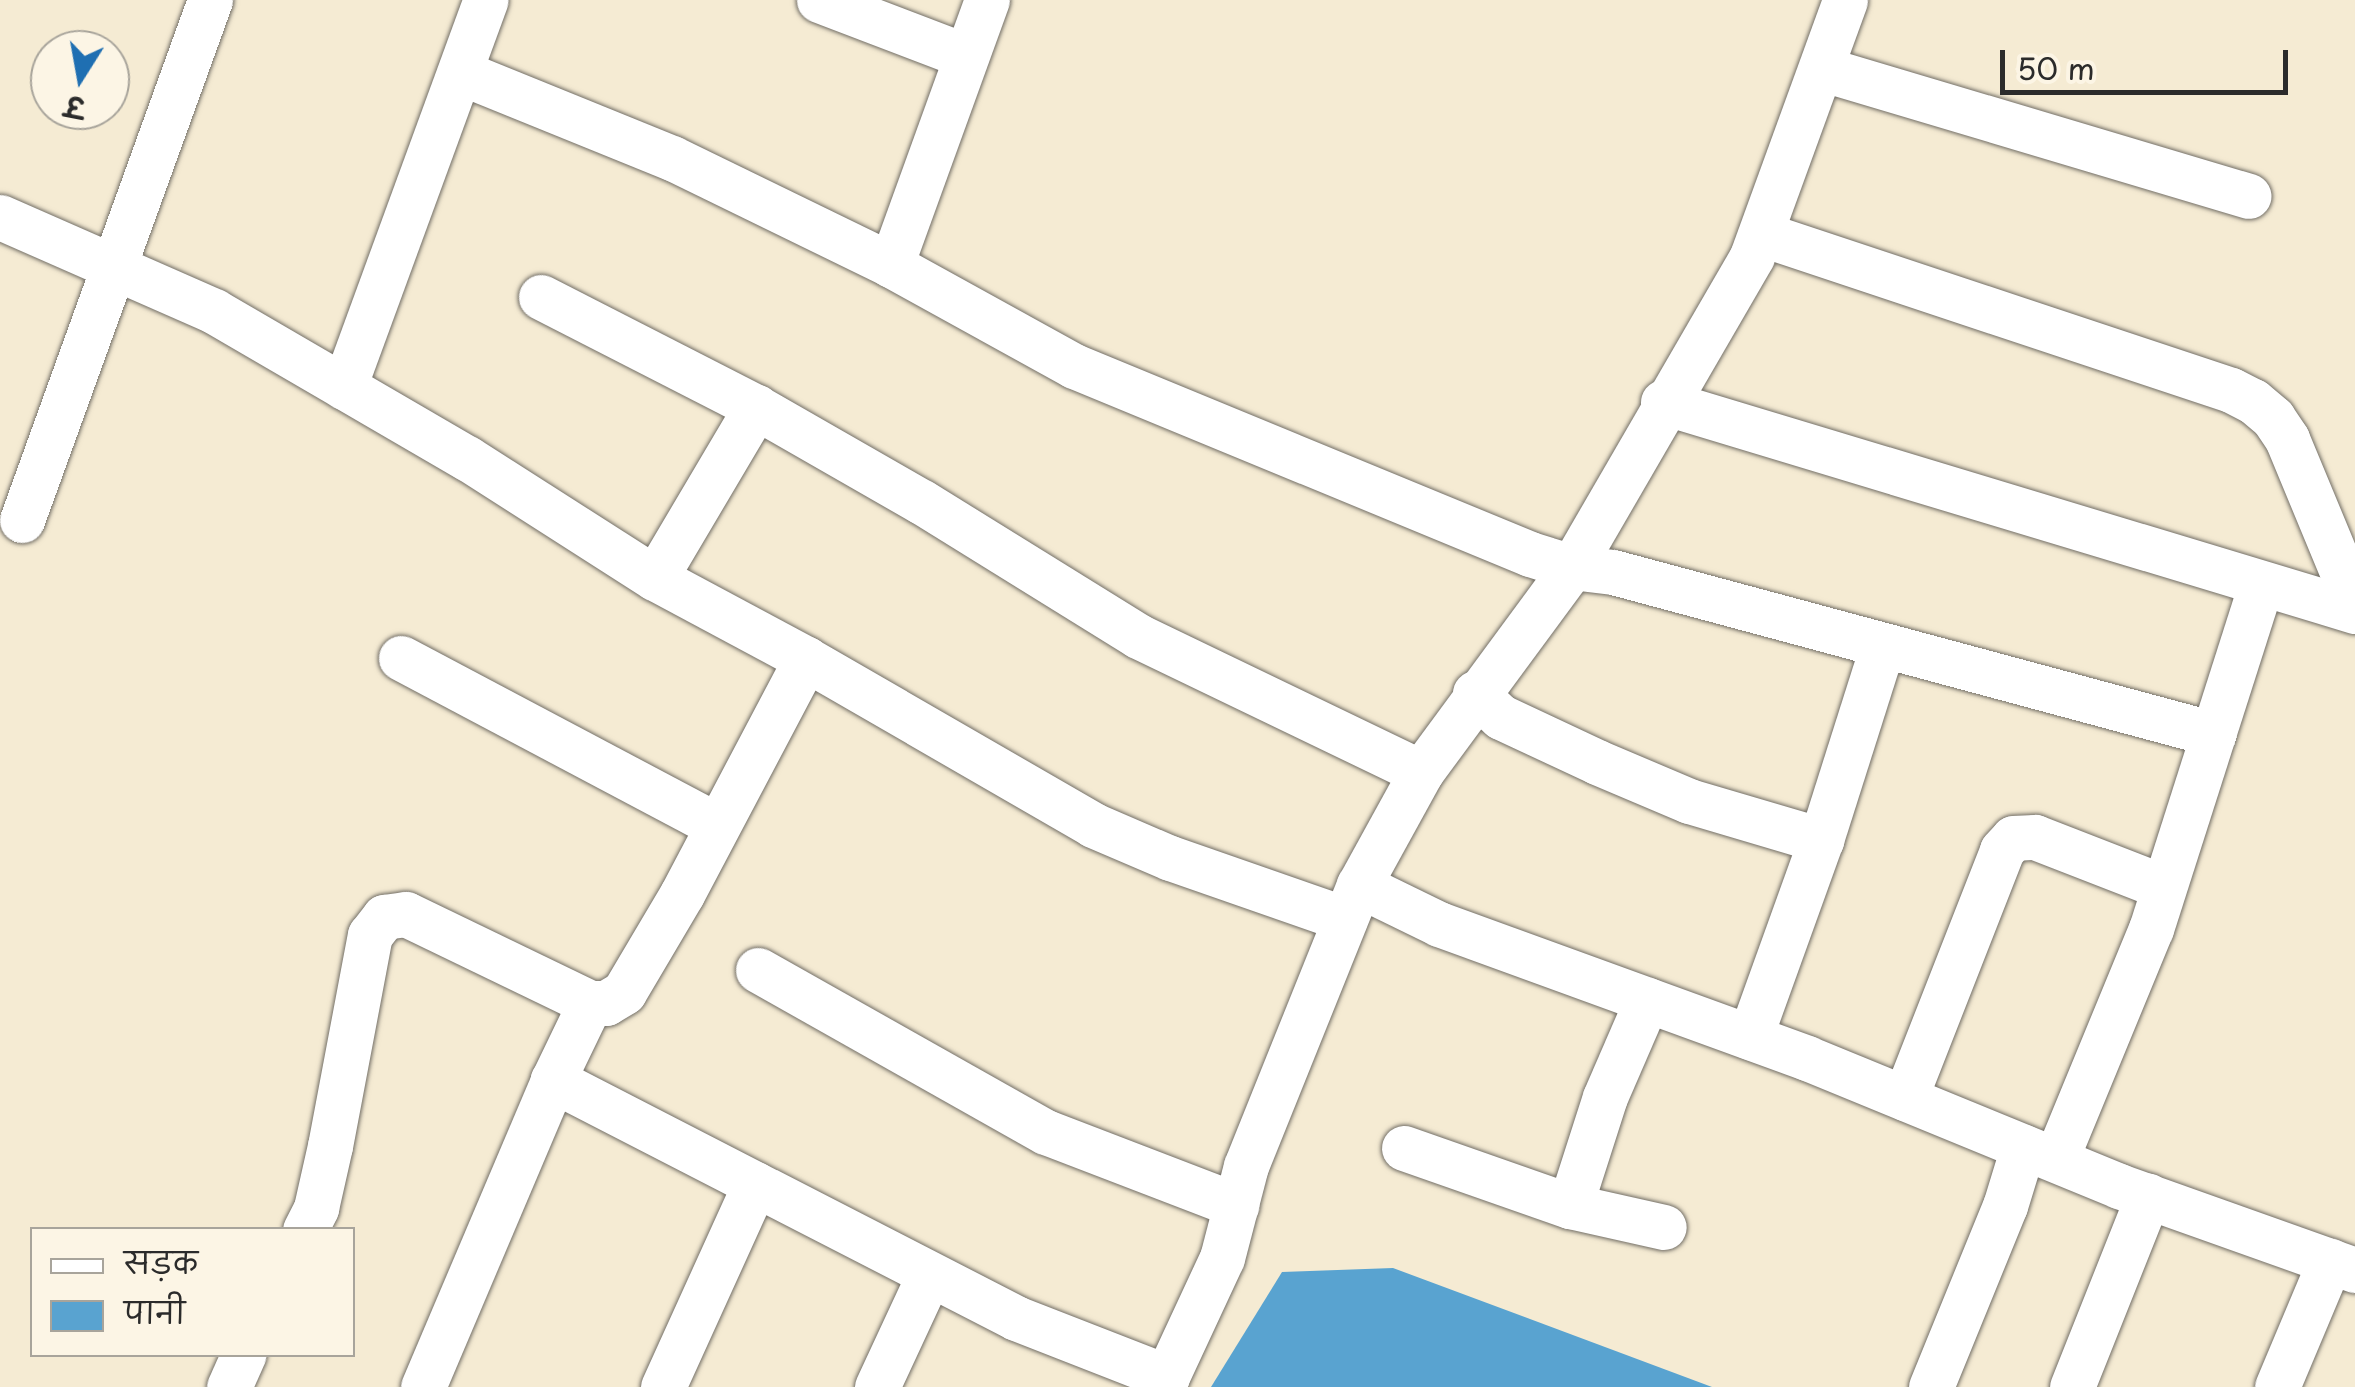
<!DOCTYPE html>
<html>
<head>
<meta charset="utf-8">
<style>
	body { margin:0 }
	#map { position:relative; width:2355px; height:1387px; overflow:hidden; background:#f5ebd3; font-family:"Playpen Sans","Playpen Sans Deva",sans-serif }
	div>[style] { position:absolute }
	.water>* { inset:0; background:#59a3d0 }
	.roads { filter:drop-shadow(0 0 2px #726e66) drop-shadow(0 0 2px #726e66) }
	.minor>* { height:45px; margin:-22.5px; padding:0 22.5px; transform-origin:22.5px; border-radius:22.5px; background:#fff }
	span { translate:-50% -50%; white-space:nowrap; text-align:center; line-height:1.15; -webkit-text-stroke:8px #fcf5e5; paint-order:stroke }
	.legend { position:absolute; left:30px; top:1227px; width:325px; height:130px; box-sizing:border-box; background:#fcf5e5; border:2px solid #a8a49b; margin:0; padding:12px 18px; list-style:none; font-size:30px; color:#2b2b2b }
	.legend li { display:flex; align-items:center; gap:20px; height:50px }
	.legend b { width:50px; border:2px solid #a8a49b }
	.north { position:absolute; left:30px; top:30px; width:100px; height:100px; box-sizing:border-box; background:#fcf5e5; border:2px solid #a8a49b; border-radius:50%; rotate:191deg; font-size:28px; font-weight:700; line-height:40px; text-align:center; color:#2b2b2b }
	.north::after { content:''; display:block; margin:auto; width:35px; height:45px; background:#1f6fb2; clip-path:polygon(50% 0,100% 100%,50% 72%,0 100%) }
	.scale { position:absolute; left:2000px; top:50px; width:288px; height:45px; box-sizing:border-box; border:5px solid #2b2b2b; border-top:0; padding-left:12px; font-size:30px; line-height:35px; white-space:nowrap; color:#2b2b2b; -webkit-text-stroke:8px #fcf5e5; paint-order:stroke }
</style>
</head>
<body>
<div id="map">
	<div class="water">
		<i style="clip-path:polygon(1393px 1268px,1712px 1387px,1211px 1387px,1282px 1272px)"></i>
	</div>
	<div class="roads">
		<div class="minor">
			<i style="left:819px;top:0;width:157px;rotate:20.9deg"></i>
			<i style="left:1823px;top:69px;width:444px;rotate:16.6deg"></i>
			<i style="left:460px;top:72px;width:229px;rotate:22.1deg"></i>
			<i style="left:672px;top:158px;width:244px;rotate:26deg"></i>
			<i style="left:891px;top:265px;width:209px;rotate:28.9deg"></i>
			<i style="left:1074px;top:366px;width:493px;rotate:22.4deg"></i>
			<i style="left:1530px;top:554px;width:44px;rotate:17.2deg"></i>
			<i style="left:1572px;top:567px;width:41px;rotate:7deg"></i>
			<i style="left:1613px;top:572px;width:622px;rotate:15.09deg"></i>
			<i style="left:0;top:217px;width:234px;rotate:23.7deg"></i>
			<i style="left:214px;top:311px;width:293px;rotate:30.2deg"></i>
			<i style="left:467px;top:458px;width:223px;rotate:32.6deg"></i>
			<i style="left:655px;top:578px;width:171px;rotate:28.2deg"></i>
			<i style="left:1762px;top:234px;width:494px;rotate:18.4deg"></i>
			<i style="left:2231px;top:390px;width:25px;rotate:27deg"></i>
			<i style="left:2253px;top:401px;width:26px;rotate:40deg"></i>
			<i style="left:2273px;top:418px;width:25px;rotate:56deg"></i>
			<i style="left:2287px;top:439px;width:178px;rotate:67.5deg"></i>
			<i style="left:891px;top:265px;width:282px;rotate:-70.1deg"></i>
			<i style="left:541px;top:297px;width:242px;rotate:27.1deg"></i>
			<i style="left:756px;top:407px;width:191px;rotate:29.8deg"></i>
			<i style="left:922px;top:502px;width:254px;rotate:31.8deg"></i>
			<i style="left:1138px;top:636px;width:314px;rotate:25.7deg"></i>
			<i style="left:344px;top:387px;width:412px;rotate:-69.9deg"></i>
			<i style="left:1663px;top:402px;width:723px;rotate:16.81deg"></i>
			<i style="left:22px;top:520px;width:553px;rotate:-70.12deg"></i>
			<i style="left:655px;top:578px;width:199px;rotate:-59.4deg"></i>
			<i style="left:401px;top:658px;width:357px;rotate:27.9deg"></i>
			<i style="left:1475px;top:693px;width:35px;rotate:43deg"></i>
			<i style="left:1501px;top:717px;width:106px;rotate:25.1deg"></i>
			<i style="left:1597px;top:762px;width:100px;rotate:23deg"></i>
			<i style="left:1689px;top:801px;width:138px;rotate:16.5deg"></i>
			<i style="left:1359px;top:885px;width:129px;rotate:-61.2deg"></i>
			<i style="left:1421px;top:772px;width:255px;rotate:-53.6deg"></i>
			<i style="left:1572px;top:567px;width:359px;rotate:-59.9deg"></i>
			<i style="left:1752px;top:256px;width:272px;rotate:-70deg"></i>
			<i style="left:758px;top:970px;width:330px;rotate:29.4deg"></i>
			<i style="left:1046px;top:1132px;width:204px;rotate:21deg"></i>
			<i style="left:1750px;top:1037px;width:209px;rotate:-70.2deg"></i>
			<i style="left:1821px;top:840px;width:201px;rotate:-72.4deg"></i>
			<i style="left:1905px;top:1098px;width:266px;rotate:-68.6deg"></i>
			<i style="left:2002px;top:850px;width:16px;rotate:-47deg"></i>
			<i style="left:2013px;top:838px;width:22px;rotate:-3deg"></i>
			<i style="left:2035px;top:837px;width:138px;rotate:21.2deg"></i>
			<i style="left:1404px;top:1148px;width:176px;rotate:19.3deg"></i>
			<i style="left:1570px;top:1206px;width:96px;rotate:12.6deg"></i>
			<i style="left:2056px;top:1159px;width:249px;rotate:-67.6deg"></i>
			<i style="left:2151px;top:929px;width:361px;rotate:-72.3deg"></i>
			<i style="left:1570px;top:1206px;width:114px;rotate:-72.2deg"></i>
			<i style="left:1605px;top:1097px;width:106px;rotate:-66.6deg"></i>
			<i style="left:305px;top:1230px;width:25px;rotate:-63deg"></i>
			<i style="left:316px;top:1208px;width:64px;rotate:-77.3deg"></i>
			<i style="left:330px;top:1146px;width:215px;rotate:-79.3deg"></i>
			<i style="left:370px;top:935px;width:23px;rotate:-52deg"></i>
			<i style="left:384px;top:917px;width:22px;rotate:-8deg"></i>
			<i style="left:406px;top:914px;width:204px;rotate:25.8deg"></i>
			<i style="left:1167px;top:1377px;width:162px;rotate:-158.7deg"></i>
			<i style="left:1016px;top:1318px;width:521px;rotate:-152.8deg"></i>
			<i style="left:553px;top:1080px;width:85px;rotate:-64.3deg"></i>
			<i style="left:590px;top:1003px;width:16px"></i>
			<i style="left:606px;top:1003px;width:21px;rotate:-31deg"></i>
			<i style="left:624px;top:992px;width:114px;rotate:-59.4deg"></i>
			<i style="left:682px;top:894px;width:266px;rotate:-62.2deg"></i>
			<i style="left:806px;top:659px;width:332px;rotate:30deg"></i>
			<i style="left:1093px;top:825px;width:84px;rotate:23.2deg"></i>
			<i style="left:1170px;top:858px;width:185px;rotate:19.2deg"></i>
			<i style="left:229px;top:1387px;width:36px;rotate:-66deg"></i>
			<i style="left:423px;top:1387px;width:333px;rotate:-67deg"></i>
			<i style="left:663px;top:1387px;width:223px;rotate:-65.6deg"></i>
			<i style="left:877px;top:1387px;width:123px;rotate:-65.1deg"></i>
			<i style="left:1162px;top:1387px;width:142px;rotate:-65.1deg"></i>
			<i style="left:1222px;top:1258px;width:95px;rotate:-75.4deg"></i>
			<i style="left:1246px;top:1166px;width:303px;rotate:-68.1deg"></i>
			<i style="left:1359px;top:885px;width:89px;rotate:26deg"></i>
			<i style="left:1439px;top:924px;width:392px;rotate:20deg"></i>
			<i style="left:1807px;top:1058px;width:337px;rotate:22.3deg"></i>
			<i style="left:2119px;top:1186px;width:251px;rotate:19.6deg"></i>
			<i style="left:1931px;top:1387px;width:196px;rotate:-67.8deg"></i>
			<i style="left:2005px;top:1206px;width:62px;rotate:-73deg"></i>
			<i style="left:2072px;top:1387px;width:206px;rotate:-68.3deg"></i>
			<i style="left:2277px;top:1387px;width:137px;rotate:-67.2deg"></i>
		</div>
	</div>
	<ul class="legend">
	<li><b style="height:12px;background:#fff"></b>सड़क</li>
	<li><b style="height:28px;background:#59a3d0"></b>पानी</li>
	</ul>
	<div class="north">उ</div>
	<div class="scale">50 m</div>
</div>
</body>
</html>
